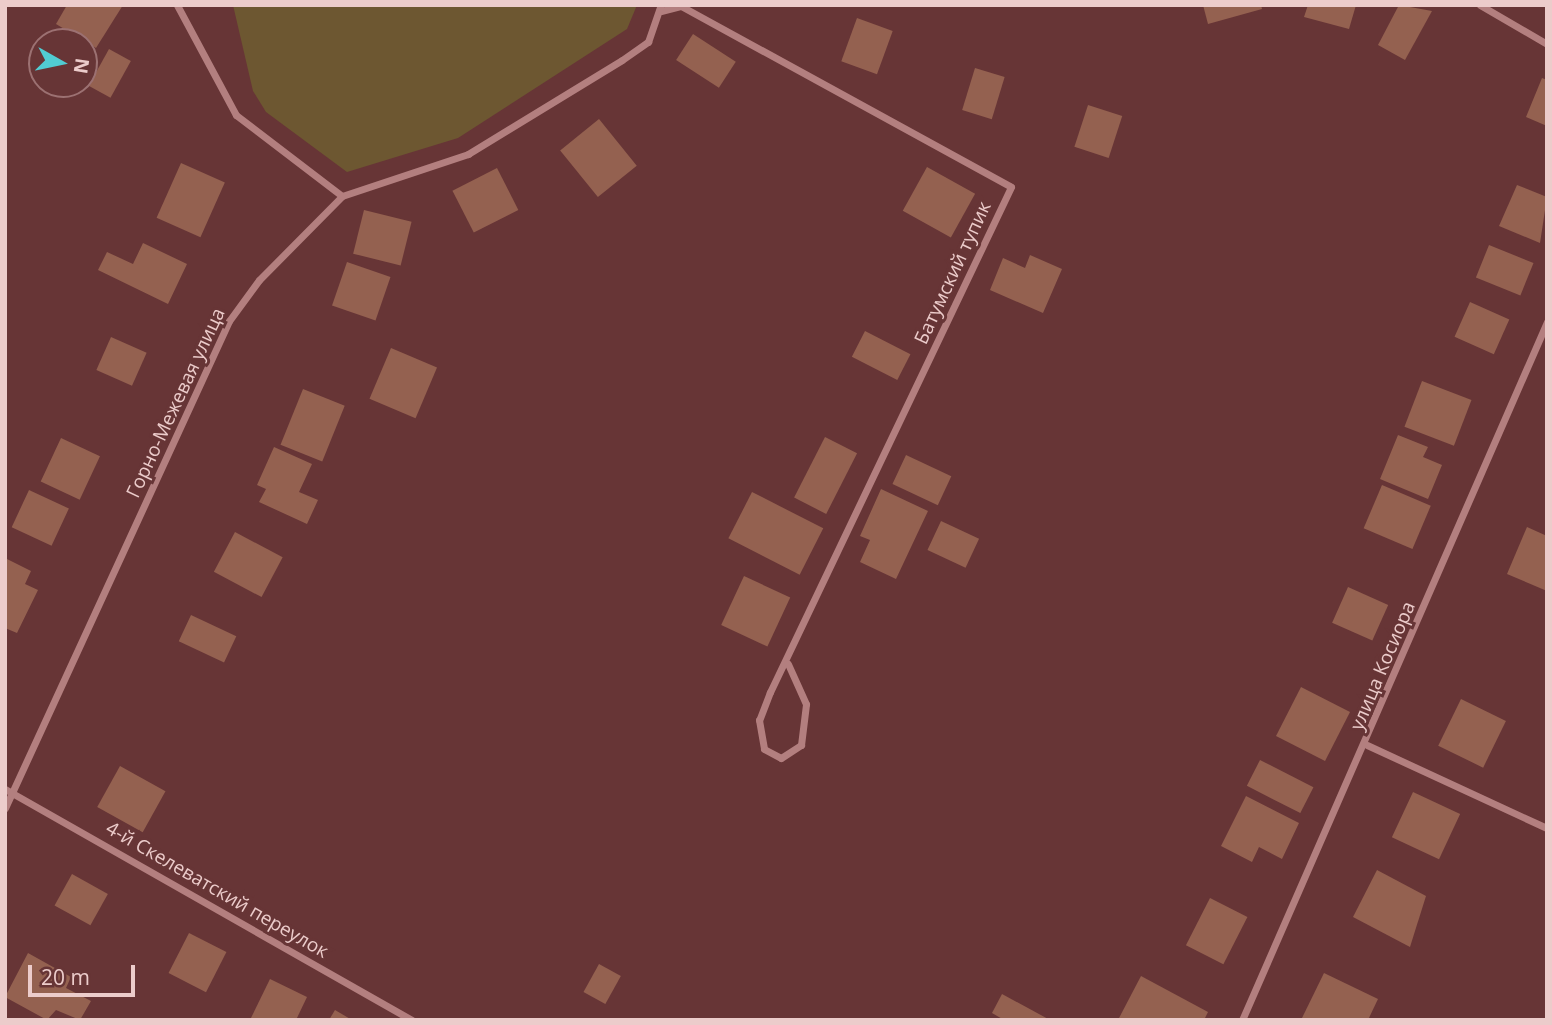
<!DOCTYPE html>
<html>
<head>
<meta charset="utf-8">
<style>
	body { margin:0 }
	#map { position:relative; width:1552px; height:1025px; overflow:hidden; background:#673536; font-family:"Open Sans",sans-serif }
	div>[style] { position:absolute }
	.green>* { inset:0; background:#6d5731 }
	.building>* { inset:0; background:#946150; transform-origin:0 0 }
	.minor>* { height:7px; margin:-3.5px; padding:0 3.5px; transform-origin:3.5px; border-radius:3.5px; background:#b37f7f }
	span { translate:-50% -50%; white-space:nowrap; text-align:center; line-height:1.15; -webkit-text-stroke:6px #673536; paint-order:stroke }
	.street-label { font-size:19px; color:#eccccb }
	.frame { position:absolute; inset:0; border:7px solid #eccccb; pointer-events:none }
	.north { position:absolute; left:28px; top:28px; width:70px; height:70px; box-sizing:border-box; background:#673536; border:2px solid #9c7172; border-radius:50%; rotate:99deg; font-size:19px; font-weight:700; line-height:28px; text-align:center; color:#eccccb }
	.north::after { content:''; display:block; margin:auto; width:24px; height:32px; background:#51ccd2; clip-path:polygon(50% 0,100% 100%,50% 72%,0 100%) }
	.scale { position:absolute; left:28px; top:965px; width:107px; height:32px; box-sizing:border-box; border:4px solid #eccccb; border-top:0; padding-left:9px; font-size:21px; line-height:24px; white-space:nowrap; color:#eccccb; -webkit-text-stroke:5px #673536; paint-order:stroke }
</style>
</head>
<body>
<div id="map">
	<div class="green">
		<i style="clip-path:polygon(233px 5px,637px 5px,627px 29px,458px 138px,347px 172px,266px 112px,253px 91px)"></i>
	</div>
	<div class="building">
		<i style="clip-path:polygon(67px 5px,123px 5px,96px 48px,56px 24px)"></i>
		<i style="clip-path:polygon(1203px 5px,1261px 5px,1262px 9px,1208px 24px)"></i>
		<i style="clip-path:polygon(1308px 5px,1356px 5px,1349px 29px,1304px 17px)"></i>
		<i style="clip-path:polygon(1399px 5px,1432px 11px,1405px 60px,1378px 45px)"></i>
		<i style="left:857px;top:18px;width:38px;height:46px;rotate:20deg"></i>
		<i style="left:693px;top:34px;width:51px;height:31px;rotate:33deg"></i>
		<i style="left:109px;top:49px;width:25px;height:42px;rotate:29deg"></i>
		<i style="left:975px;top:68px;width:31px;height:44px;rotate:17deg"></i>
		<i style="clip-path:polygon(1542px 78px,1547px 80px,1547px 126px,1526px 117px)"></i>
		<i style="left:1088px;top:105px;width:36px;height:44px;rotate:18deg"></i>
		<i style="left:599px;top:119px;width:60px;height:50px;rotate:51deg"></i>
		<i style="left:181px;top:163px;width:48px;height:60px;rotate:24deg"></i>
		<i style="left:927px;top:167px;width:55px;height:50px;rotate:29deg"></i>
		<i style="left:497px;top:168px;width:47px;height:50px;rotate:63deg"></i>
		<i style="clip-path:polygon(1517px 185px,1547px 197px,1540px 243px,1499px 226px)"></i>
		<i style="left:364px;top:210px;width:49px;height:45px;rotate:14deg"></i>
		<i style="clip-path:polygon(143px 243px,187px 264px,168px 304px,98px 270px,107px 252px,133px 264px)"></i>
		<i style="left:1489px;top:245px;width:48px;height:35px;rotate:22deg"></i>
		<i style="clip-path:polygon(1030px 255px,1062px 269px,1043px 313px,990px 290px,1003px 258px,1025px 268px)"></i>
		<i style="left:347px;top:262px;width:46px;height:46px;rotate:19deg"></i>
		<i style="left:1470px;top:302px;width:43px;height:38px;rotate:24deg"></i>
		<i style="left:865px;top:331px;width:51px;height:29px;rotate:27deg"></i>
		<i style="left:111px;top:337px;width:39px;height:36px;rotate:24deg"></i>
		<i style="left:391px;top:348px;width:50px;height:55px;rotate:23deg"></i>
		<i style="left:1422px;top:381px;width:53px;height:49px;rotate:21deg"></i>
		<i style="left:303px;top:389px;width:45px;height:60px;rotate:22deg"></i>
		<i style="clip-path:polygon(1398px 435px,1428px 447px,1423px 457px,1442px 465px,1428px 499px,1380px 479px)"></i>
		<i style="left:825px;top:437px;width:36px;height:68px;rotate:27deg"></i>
		<i style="left:61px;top:438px;width:43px;height:48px;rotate:25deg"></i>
		<i style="clip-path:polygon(274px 447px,312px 464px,299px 492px,318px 500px,307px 524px,259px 502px,266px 489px,257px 485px)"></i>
		<i style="left:906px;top:455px;width:50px;height:32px;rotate:25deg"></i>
		<i style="left:1382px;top:485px;width:53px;height:47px;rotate:23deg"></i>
		<i style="clip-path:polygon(881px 489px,928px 511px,896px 579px,860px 562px,870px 540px,860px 536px)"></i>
		<i style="left:29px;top:490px;width:44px;height:41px;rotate:25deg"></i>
		<i style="left:752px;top:492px;width:80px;height:52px;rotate:27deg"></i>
		<i style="left:941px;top:521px;width:42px;height:32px;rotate:25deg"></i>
		<i style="clip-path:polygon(1527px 527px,1547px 536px,1547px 591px,1507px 574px)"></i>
		<i style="left:235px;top:532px;width:54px;height:45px;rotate:28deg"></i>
		<i style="clip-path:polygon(5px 558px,31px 571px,25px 584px,38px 590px,17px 633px,5px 628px)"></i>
		<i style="left:744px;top:576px;width:51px;height:54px;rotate:25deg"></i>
		<i style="left:1348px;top:587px;width:44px;height:39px;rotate:24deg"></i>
		<i style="left:191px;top:615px;width:50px;height:29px;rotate:25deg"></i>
		<i style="left:1301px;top:687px;width:55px;height:55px;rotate:27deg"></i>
		<i style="left:1461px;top:699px;width:50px;height:52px;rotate:26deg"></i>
		<i style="left:1260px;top:760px;width:60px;height:29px;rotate:27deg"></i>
		<i style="left:120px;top:766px;width:52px;height:47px;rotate:29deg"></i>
		<i style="left:1413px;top:792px;width:52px;height:50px;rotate:25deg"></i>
		<i style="clip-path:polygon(1246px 796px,1299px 823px,1282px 859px,1259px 847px,1252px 862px,1221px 846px)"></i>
		<i style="clip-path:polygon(1377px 870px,1426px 896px,1410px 947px,1353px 917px)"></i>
		<i style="left:72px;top:874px;width:41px;height:36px;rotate:29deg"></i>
		<i style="left:1210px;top:898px;width:42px;height:53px;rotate:27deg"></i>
		<i style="left:189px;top:933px;width:42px;height:45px;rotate:27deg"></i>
		<i style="clip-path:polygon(28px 953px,71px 977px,66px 988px,91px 1001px,80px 1020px,56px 1010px,47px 1020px,5px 997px)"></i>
		<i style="left:599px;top:964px;width:25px;height:32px;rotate:29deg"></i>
		<i style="clip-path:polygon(1324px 973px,1378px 999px,1368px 1020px,1302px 1018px)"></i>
		<i style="clip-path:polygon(1141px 976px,1208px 1012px,1204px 1020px,1118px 1020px)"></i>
		<i style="clip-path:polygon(270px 979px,307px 997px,296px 1020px,250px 1020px)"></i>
		<i style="clip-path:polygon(1002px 994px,1050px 1020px,1004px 1020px,992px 1013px)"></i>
		<i style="clip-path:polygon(335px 1010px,352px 1020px,329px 1020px)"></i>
	</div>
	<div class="minor">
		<i style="left:177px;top:5px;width:125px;rotate:61.8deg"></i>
		<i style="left:236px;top:115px;width:133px;rotate:37.4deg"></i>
		<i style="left:1480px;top:5px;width:78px;rotate:30.2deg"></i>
		<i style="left:661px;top:11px;width:21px;rotate:-14deg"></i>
		<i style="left:681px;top:6px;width:376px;rotate:28.7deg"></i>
		<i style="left:1011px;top:187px;width:560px;rotate:115.51deg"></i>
		<i style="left:770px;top:692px;width:30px;rotate:111deg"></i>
		<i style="left:759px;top:720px;width:29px;rotate:80deg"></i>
		<i style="left:764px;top:749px;width:19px;rotate:28deg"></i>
		<i style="left:781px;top:758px;width:24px;rotate:-33deg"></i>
		<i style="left:801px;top:745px;width:41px;rotate:-83deg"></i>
		<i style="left:806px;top:704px;width:44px;rotate:-114.2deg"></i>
		<i style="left:1367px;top:745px;width:198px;rotate:24.8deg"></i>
		<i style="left:5px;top:789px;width:468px;rotate:29.6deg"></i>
		<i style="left:5px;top:808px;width:536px;rotate:-65.3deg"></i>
		<i style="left:229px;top:321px;width:51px;rotate:-53.8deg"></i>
		<i style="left:259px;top:280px;width:118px;rotate:-45.3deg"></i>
		<i style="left:342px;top:196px;width:133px;rotate:-18.4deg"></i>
		<i style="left:468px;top:154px;width:180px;rotate:-31.4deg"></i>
		<i style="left:622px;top:60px;width:32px;rotate:-35deg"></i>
		<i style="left:648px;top:42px;width:39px;rotate:-71deg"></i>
		<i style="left:1242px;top:1020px;width:762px;rotate:-66.4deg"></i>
	</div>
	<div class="street-label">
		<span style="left:953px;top:273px;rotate:-65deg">Батумский тупик</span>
		<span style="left:176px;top:403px;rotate:-65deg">Горно-Межевая улица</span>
		<span style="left:1383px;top:666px;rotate:-67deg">улица Косиора</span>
		<span style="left:217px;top:890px;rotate:30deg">4-й Скелеватский переулок</span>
	</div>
	<div class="frame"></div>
	<div class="north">N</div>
	<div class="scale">20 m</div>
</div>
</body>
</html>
